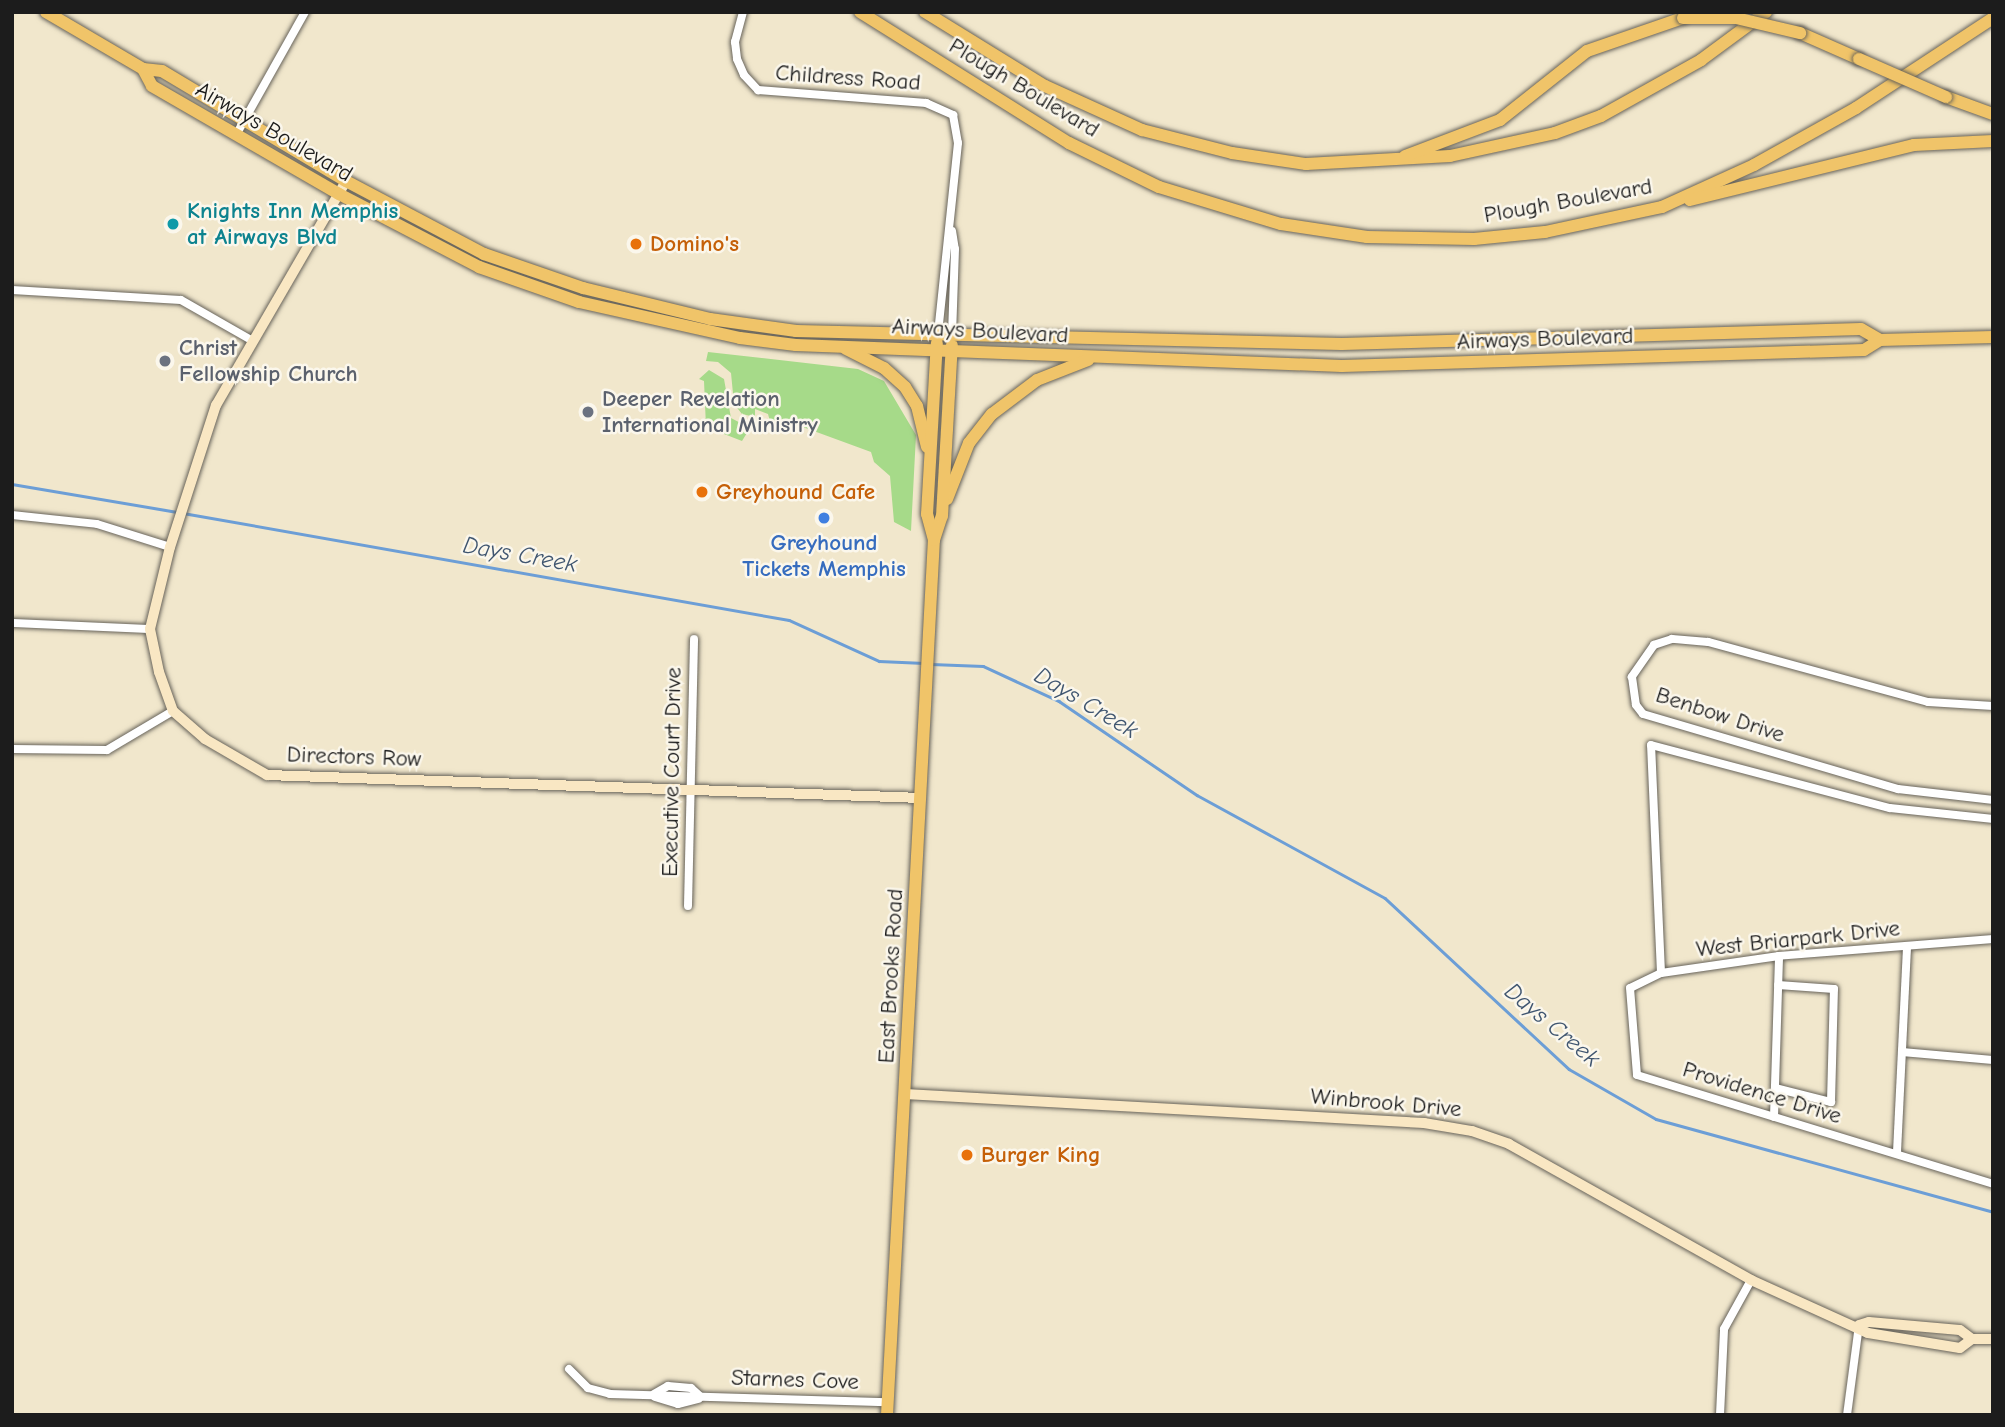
<!DOCTYPE html>
<html>
<head>
<meta charset="utf-8">
<style>
	body { margin:0 }
	#map { position:relative; width:2005px; height:1427px; overflow:hidden; background:#f1e7cc; font-family:"Comic Neue",sans-serif }
	div>[style] { position:absolute }
	.green>* { inset:0; background:#a6da89 }
	.stream>* { height:2.5px; margin:-1.25px; padding:0 1.25px; transform-origin:1.25px; border-radius:1.25px; background:#6c9ed6 }
	.roads { filter:drop-shadow(0 0 2px #67635a) drop-shadow(0 0 2px #67635a) }
	.street>* { height:8px; margin:-4px; padding:0 4px; transform-origin:4px; border-radius:4px; background:#fff }
	.secondary>* { height:10px; margin:-5px; padding:0 5px; transform-origin:5px; border-radius:5px; background:#f9e7c3 }
	.primary>* { height:12px; margin:-6px; padding:0 6px; transform-origin:6px; border-radius:6px; background:#f0c469 }
	.bridges { filter:drop-shadow(0 0 2px #67635a) drop-shadow(0 0 2px #67635a) }
	.primary-bridge>* { height:12px; margin:-6px; padding:0 6px; transform-origin:6px; border-radius:6px; background:#f0c469 }
	.dots>* { width:19px; height:19px; translate:-50% -50%; box-sizing:border-box; border:4px solid #fbf7ec; border-radius:50% }
	span { translate:-50% -50%; white-space:nowrap; text-align:center; line-height:1.15; -webkit-text-stroke:5px #fbf7ec; paint-order:stroke }
	.street-label { font-size:23px; color:#1c1c1c }
	.culture-label { font-size:23px; color:#0d838f; font-weight:700 }
	.left { translate:0 -50%; text-align:left }
	.food-label { font-size:23px; color:#c56008; font-weight:700 }
	.worship-label { font-size:23px; color:#5b616d; font-weight:700 }
	.shop-label { font-size:23px; color:#366cbe; font-weight:700 }
	.water-label { font-size:24px; color:#405670; font-style:italic }
	.frame { position:absolute; inset:0; border:14px solid #1c1c1c; pointer-events:none }
</style>
</head>
<body>
<div id="map">
	<div class="green">
		<i style="clip-path:polygon(708px 352px,858px 369px,884px 381px,916px 435px,911px 531px,894px 522px,890px 476px,874px 462px,871px 452px,781px 419px,779px 427px,771px 425px,768px 414px,755px 409px,755px 417px,742px 414px,734px 404px,731px 373px,718px 362px,706px 361px)"></i>
		<i style="clip-path:polygon(709px 370px,724px 379px,731px 418px,750px 428px,742px 441px,706px 427px,704px 381px,699px 379px)"></i>
	</div>
	<div class="stream">
		<i style="left:12px;top:484px;width:167px;rotate:9.6deg"></i>
		<i style="left:183px;top:513px;width:615px;rotate:10.01deg"></i>
		<i style="left:789px;top:620px;width:99px;rotate:24.5deg"></i>
		<i style="left:879px;top:661px;width:45px;rotate:2.5deg"></i>
		<i style="left:931px;top:664px;width:52px;rotate:2.2deg"></i>
		<i style="left:983px;top:666px;width:84px;rotate:24.7deg"></i>
		<i style="left:1059px;top:701px;width:167px;rotate:34.3deg"></i>
		<i style="left:1197px;top:795px;width:214px;rotate:28.7deg"></i>
		<i style="left:1385px;top:898px;width:251px;rotate:42.9deg"></i>
		<i style="left:1569px;top:1069px;width:100px;rotate:29.9deg"></i>
		<i style="left:1656px;top:1119px;width:350px;rotate:15.4deg"></i>
	</div>
	<div class="roads">
		<div class="street">
			<i style="left:743px;top:12px;width:31px;rotate:105deg"></i>
			<i style="left:735px;top:42px;width:17px;rotate:83deg"></i>
			<i style="left:737px;top:59px;width:17px;rotate:66deg"></i>
			<i style="left:744px;top:75px;width:21px;rotate:47deg"></i>
			<i style="left:758px;top:90px;width:169px;rotate:4.4deg"></i>
			<i style="left:926px;top:103px;width:30px;rotate:24deg"></i>
			<i style="left:953px;top:115px;width:28px;rotate:80deg"></i>
			<i style="left:958px;top:143px;width:191px;rotate:96deg"></i>
			<i style="left:236px;top:135px;width:141px;rotate:-60.7deg"></i>
			<i style="left:952px;top:231px;width:18px;rotate:81deg"></i>
			<i style="left:955px;top:249px;width:85px;rotate:92deg"></i>
			<i style="left:12px;top:290px;width:169px;rotate:3.4deg"></i>
			<i style="left:181px;top:300px;width:81px;rotate:29.7deg"></i>
			<i style="left:12px;top:515px;width:85px;rotate:6deg"></i>
			<i style="left:97px;top:524px;width:77px;rotate:17.5deg"></i>
			<i style="left:12px;top:623px;width:138px;rotate:2.5deg"></i>
			<i style="left:1993px;top:706px;width:65px;rotate:-176.5deg"></i>
			<i style="left:1928px;top:702px;width:228px;rotate:-164.7deg"></i>
			<i style="left:1708px;top:642px;width:36px;rotate:-175deg"></i>
			<i style="left:1672px;top:639px;width:19px;rotate:162deg"></i>
			<i style="left:1654px;top:645px;width:39px;rotate:125deg"></i>
			<i style="left:1632px;top:677px;width:28px;rotate:82deg"></i>
			<i style="left:1636px;top:705px;width:11px;rotate:52deg"></i>
			<i style="left:1643px;top:714px;width:266px;rotate:16.4deg"></i>
			<i style="left:1898px;top:789px;width:96px;rotate:6.6deg"></i>
			<i style="left:12px;top:749px;width:95px;rotate:0.6deg"></i>
			<i style="left:107px;top:750px;width:77px;rotate:-30.6deg"></i>
			<i style="left:688px;top:906px;width:267px;rotate:-88.7deg"></i>
			<i style="left:1993px;top:939px;width:215px;rotate:175.5deg"></i>
			<i style="left:1779px;top:956px;width:119px;rotate:171.8deg"></i>
			<i style="left:1661px;top:973px;width:34px;rotate:154deg"></i>
			<i style="left:1630px;top:988px;width:87px;rotate:85.4deg"></i>
			<i style="left:1637px;top:1075px;width:372px;rotate:17deg"></i>
			<i style="left:1661px;top:973px;width:228px;rotate:-92.5deg"></i>
			<i style="left:1651px;top:745px;width:247px;rotate:14.8deg"></i>
			<i style="left:1890px;top:808px;width:104px;rotate:6.1deg"></i>
			<i style="left:1902px;top:1052px;width:91px;rotate:5deg"></i>
			<i style="left:1775px;top:1088px;width:58px;rotate:14deg"></i>
			<i style="left:1831px;top:1102px;width:113px;rotate:-88.5deg"></i>
			<i style="left:1834px;top:989px;width:56px;rotate:-175.9deg"></i>
			<i style="left:1774px;top:1117px;width:161px;rotate:-88.2deg"></i>
			<i style="left:1897px;top:1152px;width:205px;rotate:-87.2deg"></i>
			<i style="left:569px;top:1369px;width:27px;rotate:45deg"></i>
			<i style="left:588px;top:1388px;width:23px;rotate:15deg"></i>
			<i style="left:610px;top:1394px;width:277px;rotate:1.7deg"></i>
			<i style="left:654px;top:1394px;width:16px;rotate:-30deg"></i>
			<i style="left:668px;top:1386px;width:23px;rotate:5deg"></i>
			<i style="left:691px;top:1388px;width:13px;rotate:42deg"></i>
			<i style="left:655px;top:1397px;width:24px;rotate:17deg"></i>
			<i style="left:678px;top:1404px;width:21px;rotate:-14deg"></i>
			<i style="left:1720px;top:1415px;width:86px;rotate:-87.3deg"></i>
			<i style="left:1724px;top:1329px;width:56px;rotate:-61.1deg"></i>
			<i style="left:1847px;top:1415px;width:91px;rotate:-82.4deg"></i>
		</div>
		<div class="secondary">
			<i style="left:346px;top:181px;width:259px;rotate:120.1deg"></i>
			<i style="left:216px;top:405px;width:149px;rotate:107.9deg"></i>
			<i style="left:170px;top:547px;width:84px;rotate:103.7deg"></i>
			<i style="left:150px;top:629px;width:44px;rotate:78.2deg"></i>
			<i style="left:159px;top:672px;width:41px;rotate:70.3deg"></i>
			<i style="left:173px;top:711px;width:43px;rotate:41.2deg"></i>
			<i style="left:205px;top:739px;width:72px;rotate:30.1deg"></i>
			<i style="left:267px;top:775px;width:654px;rotate:2.01deg"></i>
			<i style="left:905px;top:1094px;width:520px;rotate:3.2deg"></i>
			<i style="left:1424px;top:1123px;width:49px;rotate:9.5deg"></i>
			<i style="left:1472px;top:1131px;width:39px;rotate:19deg"></i>
			<i style="left:1509px;top:1144px;width:278px;rotate:29.3deg"></i>
			<i style="left:1751px;top:1280px;width:128px;rotate:24.4deg"></i>
			<i style="left:1868px;top:1333px;width:93px;rotate:9.3deg"></i>
			<i style="left:1960px;top:1348px;width:15px;rotate:-37deg"></i>
			<i style="left:1859px;top:1325px;width:10px;rotate:-17deg"></i>
			<i style="left:1869px;top:1322px;width:91px;rotate:5deg"></i>
			<i style="left:1960px;top:1330px;width:15px;rotate:37deg"></i>
			<i style="left:1972px;top:1339px;width:21px"></i>
		</div>
		<div class="primary">
			<i style="left:46px;top:12px;width:113px;rotate:30.4deg"></i>
			<i style="left:143px;top:69px;width:19px;rotate:6deg"></i>
			<i style="left:162px;top:71px;width:214px;rotate:30.9deg"></i>
			<i style="left:346px;top:181px;width:156px;rotate:27.9deg"></i>
			<i style="left:484px;top:254px;width:105px;rotate:19deg"></i>
			<i style="left:583px;top:288px;width:131px;rotate:13.7deg"></i>
			<i style="left:710px;top:319px;width:87px;rotate:7.9deg"></i>
			<i style="left:796px;top:331px;width:546px;rotate:1.36deg"></i>
			<i style="left:1342px;top:344px;width:519px;rotate:-1.66deg"></i>
			<i style="left:1861px;top:329px;width:22px;rotate:30deg"></i>
			<i style="left:1880px;top:340px;width:113px;rotate:-1.5deg"></i>
			<i style="left:860px;top:12px;width:247px;rotate:32.1deg"></i>
			<i style="left:1069px;top:143px;width:100px;rotate:26.1deg"></i>
			<i style="left:1159px;top:187px;width:127px;rotate:16.9deg"></i>
			<i style="left:1281px;top:224px;width:87px;rotate:8.6deg"></i>
			<i style="left:1367px;top:237px;width:107px;rotate:1.1deg"></i>
			<i style="left:1474px;top:239px;width:71px;rotate:-5.6deg"></i>
			<i style="left:1545px;top:232px;width:120px;rotate:-12.1deg"></i>
			<i style="left:1662px;top:207px;width:101px;rotate:-24.5deg"></i>
			<i style="left:1754px;top:165px;width:117px;rotate:-29.2deg"></i>
			<i style="left:1856px;top:108px;width:164px;rotate:-33.3deg"></i>
			<i style="left:925px;top:12px;width:141px;rotate:31.7deg"></i>
			<i style="left:1045px;top:86px;width:107px;rotate:24.4deg"></i>
			<i style="left:1142px;top:130px;width:93px;rotate:14.3deg"></i>
			<i style="left:1232px;top:153px;width:75px;rotate:8.5deg"></i>
			<i style="left:1306px;top:164px;width:144px;rotate:-3.2deg"></i>
			<i style="left:1450px;top:156px;width:107px;rotate:-12.4deg"></i>
			<i style="left:1555px;top:133px;width:49px;rotate:-20.3deg"></i>
			<i style="left:1601px;top:116px;width:115px;rotate:-29.2deg"></i>
			<i style="left:1701px;top:60px;width:81px;rotate:-36.4deg"></i>
			<i style="left:1800px;top:33px;width:64px;rotate:23.8deg"></i>
			<i style="left:143px;top:69px;width:19px;rotate:62deg"></i>
			<i style="left:152px;top:86px;width:216px;rotate:30deg"></i>
			<i style="left:339px;top:194px;width:158px;rotate:27.5deg"></i>
			<i style="left:479px;top:267px;width:106px;rotate:19.3deg"></i>
			<i style="left:579px;top:302px;width:165px;rotate:12.6deg"></i>
			<i style="left:740px;top:338px;width:56px;rotate:7.1deg"></i>
			<i style="left:796px;top:345px;width:546px;rotate:2.2deg"></i>
			<i style="left:1342px;top:366px;width:522px;rotate:-1.76deg"></i>
			<i style="left:1864px;top:350px;width:19px;rotate:-32deg"></i>
			<i style="left:1946px;top:97px;width:50px;rotate:19.9deg"></i>
			<i style="left:1405px;top:156px;width:102px;rotate:-20.8deg"></i>
			<i style="left:1500px;top:120px;width:111px;rotate:-38.4deg"></i>
			<i style="left:1587px;top:51px;width:102px;rotate:-19deg"></i>
			<i style="left:1690px;top:200px;width:231px;rotate:-13.8deg"></i>
			<i style="left:1914px;top:145px;width:79px;rotate:-2.9deg"></i>
			<i style="left:846px;top:349px;width:42px;rotate:26.6deg"></i>
			<i style="left:884px;top:368px;width:28px;rotate:42deg"></i>
			<i style="left:905px;top:387px;width:22px;rotate:58deg"></i>
			<i style="left:917px;top:406px;width:42px;rotate:76.3deg"></i>
			<i style="left:947px;top:499px;width:60px;rotate:-68.6deg"></i>
			<i style="left:969px;top:443px;width:37px;rotate:-52deg"></i>
			<i style="left:992px;top:414px;width:56px;rotate:-37.1deg"></i>
			<i style="left:1037px;top:380px;width:55px;rotate:-21.4deg"></i>
			<i style="left:934px;top:540px;width:27px;rotate:-105deg"></i>
			<i style="left:927px;top:514px;width:171px;rotate:-86.7deg"></i>
			<i style="left:887px;top:1415px;width:876px;rotate:-86.93deg"></i>
			<i style="left:934px;top:540px;width:25px;rotate:-72deg"></i>
			<i style="left:942px;top:516px;width:171px;rotate:-86.7deg"></i>
		</div>
	</div>
	<div class="bridges">
		<div class="primary-bridge">
			<i style="left:1683px;top:18px;width:53px"></i>
			<i style="left:1736px;top:18px;width:66px;rotate:13.2deg"></i>
			<i style="left:1859px;top:59px;width:95px;rotate:23.6deg"></i>
		</div>
	</div>
	<div class="dots">
		<i style="left:173px;top:224px;background:#0f9aa8"></i>
		<i style="left:636px;top:244px;background:#e8710a"></i>
		<i style="left:165px;top:361px;background:#6b7280"></i>
		<i style="left:588px;top:412px;background:#6b7280"></i>
		<i style="left:702px;top:492px;background:#e8710a"></i>
		<i style="left:824px;top:518px;background:#3f7fe0"></i>
		<i style="left:967px;top:1155px;background:#e8710a"></i>
	</div>
	<div class="street-label">
		<span style="left:848px;top:78px;rotate:4deg">Childress Road</span>
		<span style="left:1024px;top:88px;rotate:31deg">Plough Boulevard</span>
		<span style="left:274px;top:132px;rotate:30deg">Airways Boulevard</span>
		<span style="left:1568px;top:201px;rotate:-10deg">Plough Boulevard</span>
		<span style="left:980px;top:331px;rotate:3deg">Airways Boulevard</span>
		<span style="left:1545px;top:339px;rotate:-2deg">Airways Boulevard</span>
		<span style="left:1720px;top:715px;rotate:18deg">Benbow Drive</span>
		<span style="left:354px;top:757px;rotate:2deg">Directors Row</span>
		<span style="left:672px;top:772px;rotate:-89deg">Executive Court Drive</span>
		<span style="left:1798px;top:939px;rotate:-6deg">West Briarpark Drive</span>
		<span style="left:891px;top:976px;rotate:-87deg">East Brooks Road</span>
		<span style="left:1762px;top:1093px;rotate:17deg">Providence Drive</span>
		<span style="left:1386px;top:1103px;rotate:5deg">Winbrook Drive</span>
		<span style="left:795px;top:1380px;rotate:2deg">Starnes Cove</span>
	</div>
	<div class="culture-label">
		<span class="left" style="left:187px;top:224px">Knights Inn Memphis<br>at Airways Blvd</span>
	</div>
	<div class="food-label">
		<span class="left" style="left:650px;top:244px">Domino's</span>
		<span class="left" style="left:716px;top:492px">Greyhound Cafe</span>
		<span class="left" style="left:981px;top:1155px">Burger King</span>
	</div>
	<div class="worship-label">
		<span class="left" style="left:179px;top:361px">Christ<br>Fellowship Church</span>
		<span class="left" style="left:602px;top:412px">Deeper Revelation<br>International Ministry</span>
	</div>
	<div class="shop-label">
		<span style="left:824px;top:556px">Greyhound<br>Tickets Memphis</span>
	</div>
	<div class="water-label">
		<span style="left:520px;top:555px;rotate:10deg">Days Creek</span>
		<span style="left:1086px;top:703px;rotate:31deg">Days Creek</span>
		<span style="left:1552px;top:1025px;rotate:40deg">Days Creek</span>
	</div>
	<div class="frame"></div>
</div>
</body>
</html>
